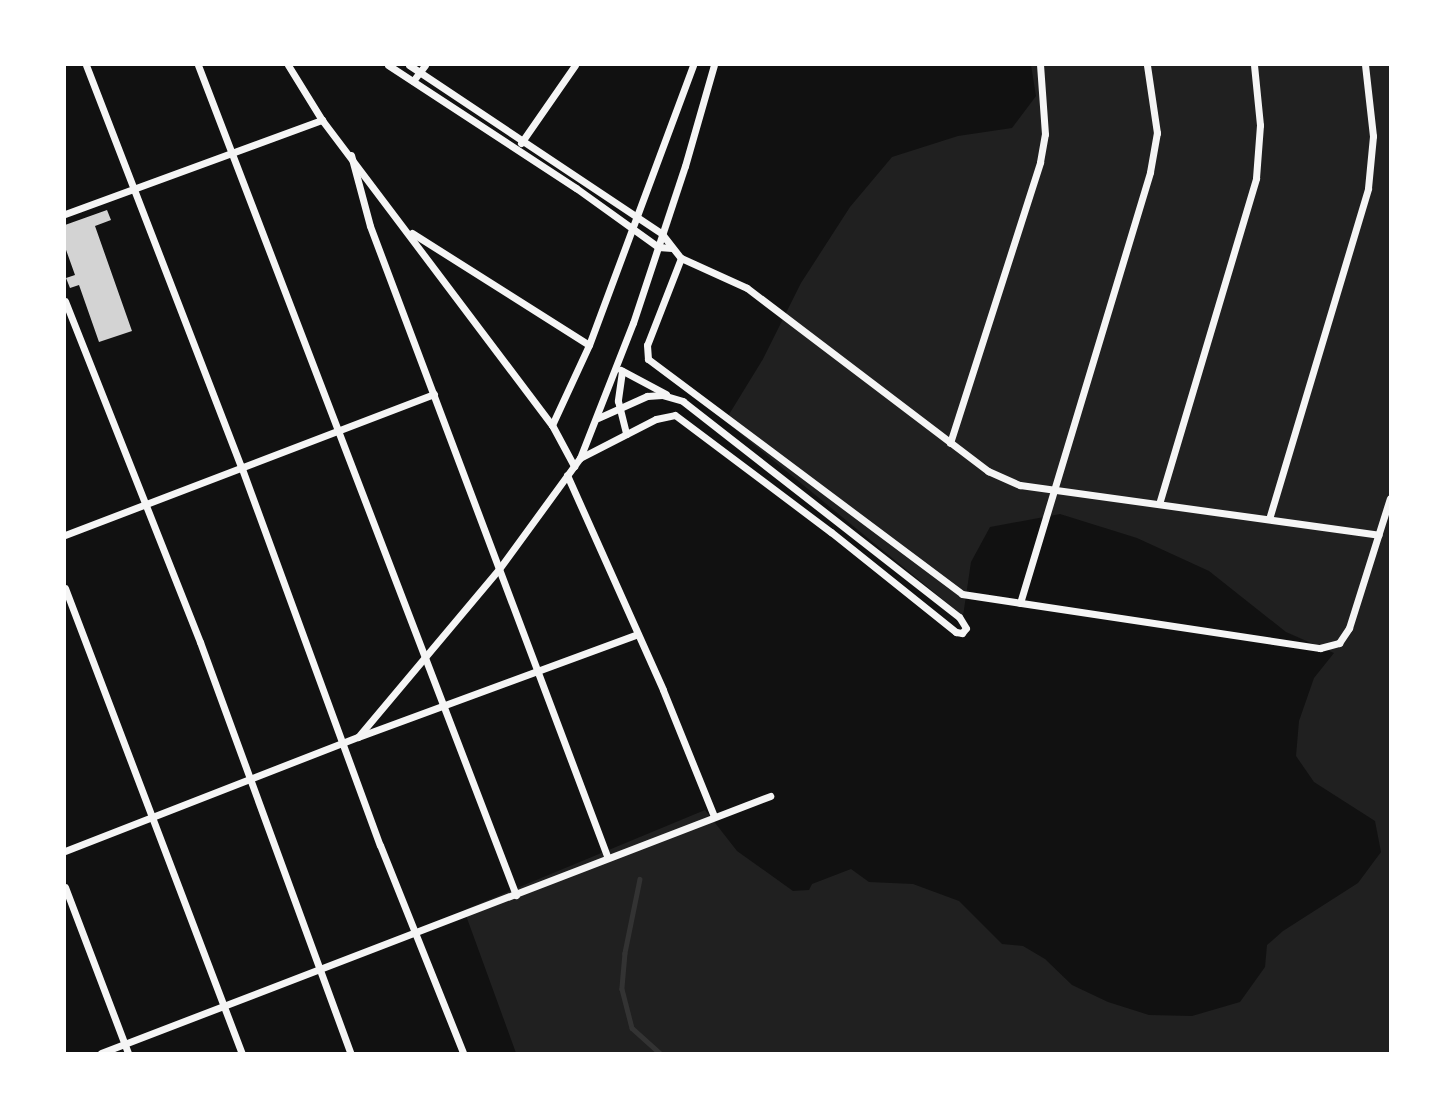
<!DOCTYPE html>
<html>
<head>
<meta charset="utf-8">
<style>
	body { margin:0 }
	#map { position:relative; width:1455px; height:1118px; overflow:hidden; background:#111; font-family:"Open Sans",sans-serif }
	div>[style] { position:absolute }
	.green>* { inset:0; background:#202020 }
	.stream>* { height:4.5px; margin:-2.25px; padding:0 2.25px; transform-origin:2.25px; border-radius:2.25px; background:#333 }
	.building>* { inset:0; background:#d3d3d3 }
	.minor>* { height:7px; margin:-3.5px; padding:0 3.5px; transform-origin:3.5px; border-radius:3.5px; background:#f5f5f5 }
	span { translate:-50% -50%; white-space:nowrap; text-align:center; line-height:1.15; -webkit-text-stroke:7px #fff; paint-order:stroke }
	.frame { position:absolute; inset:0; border:66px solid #fff; pointer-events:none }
</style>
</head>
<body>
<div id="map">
	<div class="green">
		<i style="clip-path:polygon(1031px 65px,1390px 65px,1390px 1053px,516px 1053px,464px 910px,705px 810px,737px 851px,793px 891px,809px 890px,812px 884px,851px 869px,869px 882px,913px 884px,959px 901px,1002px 944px,1023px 946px,1045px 959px,1072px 985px,1108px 1002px,1149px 1015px,1192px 1016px,1240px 1002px,1265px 967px,1267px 945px,1283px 931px,1358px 883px,1381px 852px,1375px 821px,1314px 782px,1296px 756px,1299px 721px,1314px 678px,1334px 653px,1286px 632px,1209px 571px,1137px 538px,1060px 514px,990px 527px,971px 562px,963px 616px,725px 421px,763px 359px,801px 283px,850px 207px,892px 157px,958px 136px,1012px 128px,1036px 96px)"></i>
	</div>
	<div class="stream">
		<i style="left:640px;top:879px;width:76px;rotate:101.5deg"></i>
		<i style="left:625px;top:953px;width:36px;rotate:95deg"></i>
		<i style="left:622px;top:989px;width:40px;rotate:75.6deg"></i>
		<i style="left:632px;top:1028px;width:38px;rotate:42deg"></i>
	</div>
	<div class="building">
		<i style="clip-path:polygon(107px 210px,111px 220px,95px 226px,132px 331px,99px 342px,79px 285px,70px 288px,66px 278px,75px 275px,65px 247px,65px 225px)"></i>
	</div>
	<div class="minor">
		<i style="left:86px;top:65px;width:430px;rotate:68.9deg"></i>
		<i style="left:241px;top:466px;width:404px;rotate:69.9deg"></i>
		<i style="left:380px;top:845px;width:224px;rotate:68.2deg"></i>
		<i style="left:198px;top:65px;width:889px;rotate:69.04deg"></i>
		<i style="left:288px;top:65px;width:65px;rotate:58.3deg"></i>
		<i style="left:322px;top:120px;width:382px;rotate:53deg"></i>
		<i style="left:552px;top:425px;width:47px;rotate:61.8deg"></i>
		<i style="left:388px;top:65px;width:225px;rotate:33.2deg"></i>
		<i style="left:576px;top:188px;width:101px;rotate:35.7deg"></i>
		<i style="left:658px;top:247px;width:14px;rotate:4deg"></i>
		<i style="left:409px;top:65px;width:304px;rotate:33.7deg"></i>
		<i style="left:662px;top:234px;width:31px;rotate:52deg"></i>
		<i style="left:681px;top:258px;width:72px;rotate:24.4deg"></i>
		<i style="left:747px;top:288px;width:303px;rotate:37.2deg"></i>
		<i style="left:988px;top:471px;width:35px;rotate:24deg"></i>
		<i style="left:1020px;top:485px;width:362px;rotate:7.9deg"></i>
		<i style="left:413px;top:81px;width:20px;rotate:-53deg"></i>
		<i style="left:521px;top:143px;width:95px;rotate:-55.3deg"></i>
		<i style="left:351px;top:155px;width:73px;rotate:75deg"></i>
		<i style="left:370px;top:226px;width:673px;rotate:69.38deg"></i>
		<i style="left:65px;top:214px;width:274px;rotate:-20.1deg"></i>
		<i style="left:412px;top:233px;width:209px;rotate:32.3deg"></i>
		<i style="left:681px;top:258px;width:93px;rotate:111.3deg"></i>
		<i style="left:647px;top:345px;width:14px;rotate:86deg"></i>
		<i style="left:648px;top:359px;width:392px;rotate:36.8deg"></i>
		<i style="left:962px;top:594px;width:362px;rotate:8.6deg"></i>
		<i style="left:1320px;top:648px;width:20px;rotate:-15deg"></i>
		<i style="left:1339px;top:643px;width:18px;rotate:-56deg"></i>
		<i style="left:1349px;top:628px;width:136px;rotate:-72.5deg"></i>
		<i style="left:65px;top:301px;width:367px;rotate:68.4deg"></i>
		<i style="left:200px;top:642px;width:438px;rotate:69.9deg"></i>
		<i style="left:621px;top:370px;width:51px;rotate:28.1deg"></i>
		<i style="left:622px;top:371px;width:30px;rotate:98deg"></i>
		<i style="left:618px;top:401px;width:34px;rotate:76deg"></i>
		<i style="left:552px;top:425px;width:88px;rotate:-65.2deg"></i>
		<i style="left:589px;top:345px;width:299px;rotate:-69.6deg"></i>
		<i style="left:950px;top:443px;width:295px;rotate:-72.2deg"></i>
		<i style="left:1040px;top:162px;width:28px;rotate:-80deg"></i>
		<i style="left:1045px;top:134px;width:69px;rotate:-94.1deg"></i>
		<i style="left:580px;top:458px;width:85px;rotate:-27.2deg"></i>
		<i style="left:656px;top:419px;width:19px;rotate:-12deg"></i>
		<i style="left:675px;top:415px;width:195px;rotate:36.9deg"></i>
		<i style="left:831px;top:532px;width:160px;rotate:38.7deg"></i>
		<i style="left:956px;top:632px;width:6px;rotate:9deg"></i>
		<i style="left:962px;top:633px;width:6px;rotate:-51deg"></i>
		<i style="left:966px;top:628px;width:13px;rotate:-122deg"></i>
		<i style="left:959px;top:617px;width:350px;rotate:-142deg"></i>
		<i style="left:683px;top:401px;width:22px;rotate:-164deg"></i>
		<i style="left:662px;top:395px;width:15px;rotate:176deg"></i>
		<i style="left:647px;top:396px;width:54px;rotate:155.8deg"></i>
		<i style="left:567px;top:475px;width:235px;rotate:65.9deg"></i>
		<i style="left:663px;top:690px;width:136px;rotate:68deg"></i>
		<i style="left:1159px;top:504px;width:340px;rotate:-73.4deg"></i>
		<i style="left:1256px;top:178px;width:53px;rotate:-85.7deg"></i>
		<i style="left:1260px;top:125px;width:60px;rotate:-95.7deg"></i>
		<i style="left:1269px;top:519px;width:345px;rotate:-73.3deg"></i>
		<i style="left:1368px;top:188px;width:52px;rotate:-84.5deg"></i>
		<i style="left:1373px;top:136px;width:71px;rotate:-96.4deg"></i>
		<i style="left:65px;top:535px;width:395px;rotate:-20.9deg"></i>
		<i style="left:65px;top:588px;width:498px;rotate:69.2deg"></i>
		<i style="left:1020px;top:603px;width:450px;rotate:-73.2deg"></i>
		<i style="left:1150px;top:172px;width:40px;rotate:-80deg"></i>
		<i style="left:1157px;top:133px;width:69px;rotate:-98.4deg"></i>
		<i style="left:358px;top:737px;width:219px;rotate:-50deg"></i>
		<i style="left:499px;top:569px;width:137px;rotate:-53.9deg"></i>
		<i style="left:580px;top:458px;width:145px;rotate:-68.6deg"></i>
		<i style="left:633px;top:323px;width:165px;rotate:-71.7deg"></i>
		<i style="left:685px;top:166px;width:105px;rotate:-74deg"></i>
		<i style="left:65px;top:851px;width:314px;rotate:-21.3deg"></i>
		<i style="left:358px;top:737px;width:298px;rotate:-20.2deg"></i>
		<i style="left:65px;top:887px;width:178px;rotate:69.2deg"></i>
		<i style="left:101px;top:1053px;width:717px;rotate:-21.01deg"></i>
	</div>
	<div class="frame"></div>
</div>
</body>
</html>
